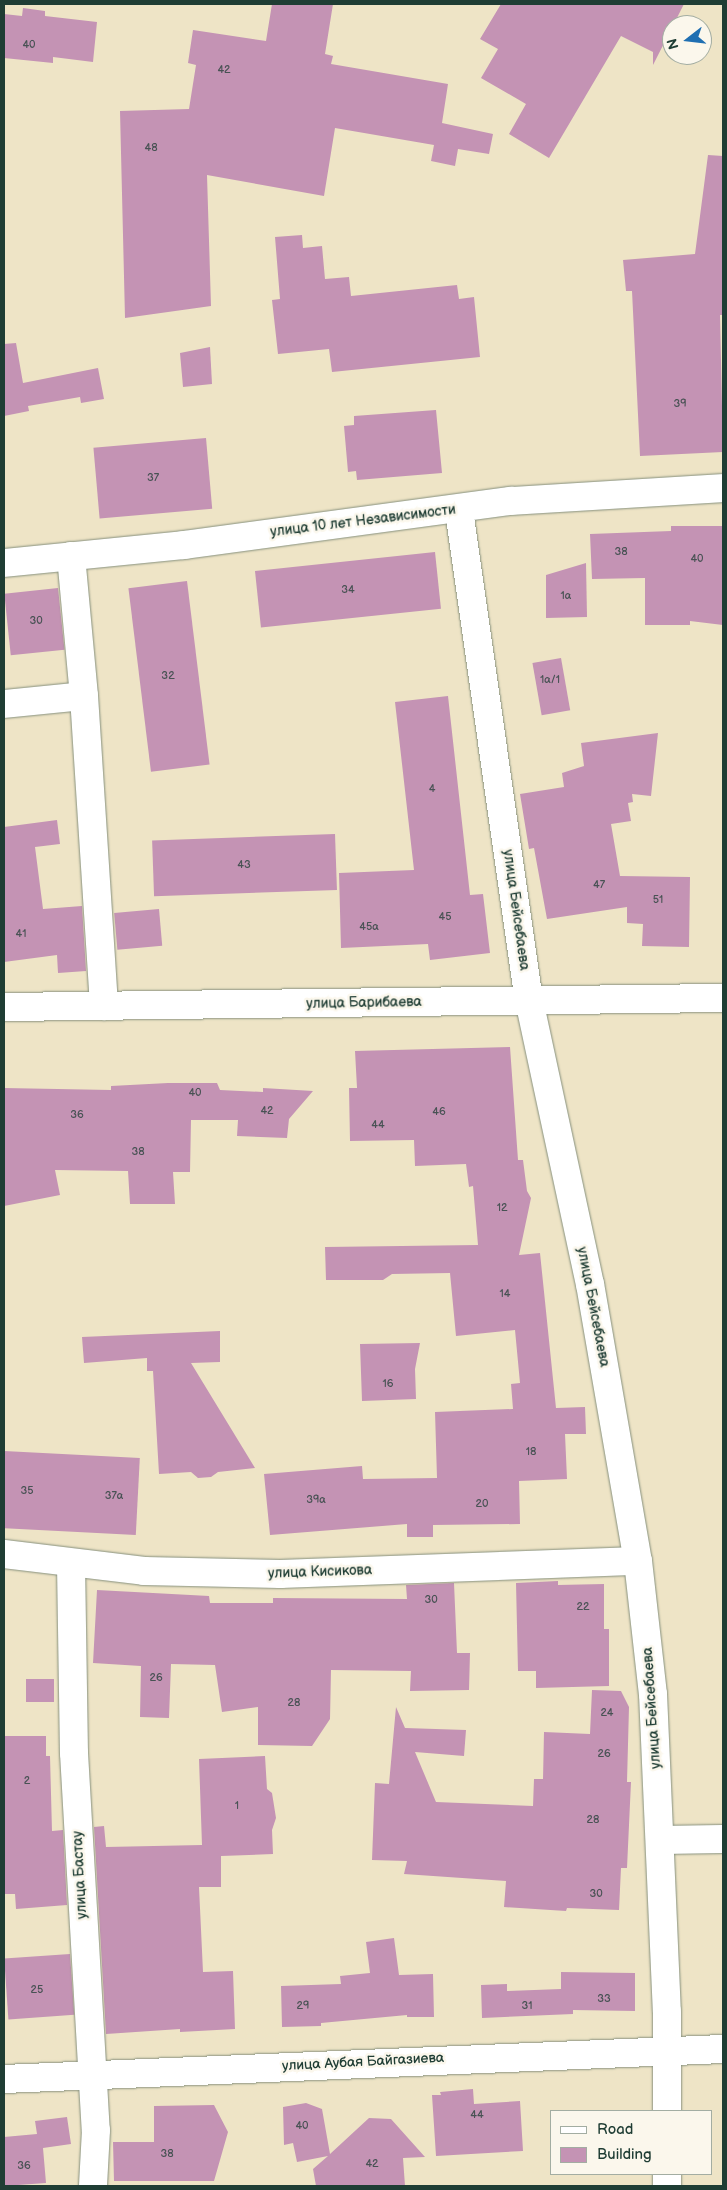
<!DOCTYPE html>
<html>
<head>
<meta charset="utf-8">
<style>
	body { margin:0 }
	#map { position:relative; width:727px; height:2190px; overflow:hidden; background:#eee4c6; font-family:"Balsamiq Sans",sans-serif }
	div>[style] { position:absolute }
	.building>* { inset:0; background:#c493b4; transform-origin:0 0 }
	.roads { filter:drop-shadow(0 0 1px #86907d) drop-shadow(0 0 1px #86907d) }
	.minor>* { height:28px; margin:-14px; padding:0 14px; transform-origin:14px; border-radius:14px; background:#fff }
	.tertiary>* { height:28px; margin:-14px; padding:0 14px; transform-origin:14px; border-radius:14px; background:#fff }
	.secondary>* { height:28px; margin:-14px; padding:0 14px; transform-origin:14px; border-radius:14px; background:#fff }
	span { translate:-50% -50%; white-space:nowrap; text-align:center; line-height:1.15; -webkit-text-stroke:5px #fbf7ec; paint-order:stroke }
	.number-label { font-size:11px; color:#485254 }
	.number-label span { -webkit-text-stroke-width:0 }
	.street-label { font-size:14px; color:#1f3d34 }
	.frame { position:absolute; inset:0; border:5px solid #1f3d34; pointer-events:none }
	.legend { position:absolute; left:550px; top:2110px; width:162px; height:65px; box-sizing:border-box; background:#fbf7ec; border:1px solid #a3ada2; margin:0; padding:6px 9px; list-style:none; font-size:15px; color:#1f3d34 }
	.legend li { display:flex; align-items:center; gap:10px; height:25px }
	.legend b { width:25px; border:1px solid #a3ada2 }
	.north { position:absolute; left:662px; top:15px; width:50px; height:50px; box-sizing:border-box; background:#fbf7ec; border:1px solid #a3ada2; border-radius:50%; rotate:254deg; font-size:14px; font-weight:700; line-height:20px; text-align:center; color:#1f3d34 }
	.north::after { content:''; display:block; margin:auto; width:18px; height:22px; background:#1f6fb2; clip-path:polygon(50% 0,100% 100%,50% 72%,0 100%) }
</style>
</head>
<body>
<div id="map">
	<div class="building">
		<i style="clip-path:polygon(272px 4px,333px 4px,325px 54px,333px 56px,331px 64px,448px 84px,442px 123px,493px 134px,489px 154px,458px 149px,455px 166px,431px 161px,434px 145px,335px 128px,324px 196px,207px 175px,211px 306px,125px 318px,120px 111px,189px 109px,196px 65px,188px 63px,193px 30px,266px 41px)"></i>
		<i style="clip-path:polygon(501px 4px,684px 4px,653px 65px,653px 52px,621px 36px,549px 158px,509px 134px,526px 104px,481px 78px,498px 49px,480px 39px)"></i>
		<i style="clip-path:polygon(23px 8px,45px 11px,45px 16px,97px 22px,93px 62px,53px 57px,53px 63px,4px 58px,4px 14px,22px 16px)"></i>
		<i style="clip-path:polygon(708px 155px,723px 156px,723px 315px,720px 315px,723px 452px,640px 456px,632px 291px,626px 291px,623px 260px,695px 254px)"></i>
		<i style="clip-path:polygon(302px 235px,303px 248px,322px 246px,325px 279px,349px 277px,351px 296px,457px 285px,459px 299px,474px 297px,480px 357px,332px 372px,329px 349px,278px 354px,272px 300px,280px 299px,275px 237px)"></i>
		<i style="clip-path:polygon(16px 343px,23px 383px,98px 368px,104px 399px,81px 403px,80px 397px,28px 406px,29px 411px,4px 416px,4px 344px)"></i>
		<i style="clip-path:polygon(210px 347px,212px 384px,183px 387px,180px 353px)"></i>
		<i style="clip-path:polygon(436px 410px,442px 473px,357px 480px,356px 471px,348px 472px,344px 426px,354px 425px,354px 416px)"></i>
		<i style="left:206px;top:438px;width:71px;height:113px;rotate:85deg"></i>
		<i style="clip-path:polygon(671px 526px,723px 526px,723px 625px,690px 621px,690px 625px,645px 625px,645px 578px,592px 579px,590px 534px,671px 531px)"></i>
		<i style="left:435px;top:552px;width:57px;height:181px;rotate:84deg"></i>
		<i style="clip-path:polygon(586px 563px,587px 617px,546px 618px,546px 575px)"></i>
		<i style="left:187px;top:581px;width:185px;height:59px;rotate:83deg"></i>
		<i style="left:58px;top:588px;width:62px;height:54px;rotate:84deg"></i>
		<i style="left:561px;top:658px;width:53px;height:29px;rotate:80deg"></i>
		<i style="clip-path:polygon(448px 696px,470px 895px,483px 894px,490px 953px,430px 960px,428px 944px,341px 948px,339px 873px,414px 870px,395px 702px)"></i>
		<i style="clip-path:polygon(658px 733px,651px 796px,632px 794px,633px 802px,628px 803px,631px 821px,611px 824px,620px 876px,690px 877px,689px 947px,642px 946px,643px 924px,627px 923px,627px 907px,547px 919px,534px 848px,529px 849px,520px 794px,564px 787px,562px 773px,584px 766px,581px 743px)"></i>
		<i style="clip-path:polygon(57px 820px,60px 844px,35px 847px,43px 909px,82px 906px,86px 971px,58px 973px,57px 955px,4px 962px,4px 827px)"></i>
		<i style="left:335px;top:834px;width:56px;height:183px;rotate:88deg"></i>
		<i style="left:159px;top:909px;width:37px;height:45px;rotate:85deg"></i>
		<i style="clip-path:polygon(510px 1047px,518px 1160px,523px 1160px,527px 1191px,531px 1198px,519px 1255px,540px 1253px,556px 1408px,585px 1407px,586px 1434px,565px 1434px,567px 1479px,519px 1481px,520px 1524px,433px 1525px,433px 1537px,407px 1537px,407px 1524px,270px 1535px,264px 1474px,362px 1466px,363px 1479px,437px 1478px,435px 1412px,513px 1409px,511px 1384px,520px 1383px,515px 1330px,456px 1336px,450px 1273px,392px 1274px,383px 1280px,326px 1280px,325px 1247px,478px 1245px,473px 1186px,469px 1187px,466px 1164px,415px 1166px,414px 1140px,350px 1141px,349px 1088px,357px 1088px,355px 1051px)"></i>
		<i style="clip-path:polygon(168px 1083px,217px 1083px,220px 1090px,263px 1092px,263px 1088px,313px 1091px,289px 1119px,287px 1138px,237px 1136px,238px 1120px,191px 1120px,190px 1172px,173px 1172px,175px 1204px,130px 1204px,128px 1171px,55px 1170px,60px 1195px,4px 1206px,4px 1088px,111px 1090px,111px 1086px)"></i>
		<i style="clip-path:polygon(220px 1331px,220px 1362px,191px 1363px,255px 1468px,218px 1472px,211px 1477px,198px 1478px,191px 1472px,159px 1474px,153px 1371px,147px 1371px,147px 1358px,84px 1363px,82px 1337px)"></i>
		<i style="clip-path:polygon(420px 1343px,415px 1369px,416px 1399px,362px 1401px,360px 1344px)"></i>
		<i style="left:4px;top:1451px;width:136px;height:77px;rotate:3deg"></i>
		<i style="clip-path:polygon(558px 1581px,558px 1585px,604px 1584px,604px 1629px,609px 1629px,609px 1686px,536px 1688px,536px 1671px,518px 1671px,516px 1583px)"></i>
		<i style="clip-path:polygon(454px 1583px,457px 1653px,470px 1653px,469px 1690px,410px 1691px,411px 1671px,331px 1670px,330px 1719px,312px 1746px,258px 1745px,258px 1707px,222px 1712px,215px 1665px,171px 1664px,169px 1718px,140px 1717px,141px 1666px,93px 1663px,97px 1590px,209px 1596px,210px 1603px,273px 1603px,273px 1598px,407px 1599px,406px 1585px)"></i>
		<i style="left:26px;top:1679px;width:28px;height:23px"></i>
		<i style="clip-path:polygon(592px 1690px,621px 1691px,629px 1707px,627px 1782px,631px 1782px,627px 1868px,621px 1868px,619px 1910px,567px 1908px,566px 1911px,504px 1907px,506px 1881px,404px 1874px,407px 1861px,372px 1860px,375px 1783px,389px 1784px,396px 1707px,405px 1728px,466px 1730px,464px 1756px,415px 1752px,436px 1802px,533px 1806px,534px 1779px,543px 1779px,544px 1732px,590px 1734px)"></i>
		<i style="clip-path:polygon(4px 1736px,46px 1736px,46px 1756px,50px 1756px,52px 1831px,63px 1830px,67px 1905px,16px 1909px,15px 1894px,4px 1894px)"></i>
		<i style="clip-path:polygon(265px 1756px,267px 1789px,272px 1793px,276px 1818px,272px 1830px,273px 1854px,221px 1856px,221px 1887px,199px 1887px,203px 1972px,233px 1971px,235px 2029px,180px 2032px,180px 2029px,106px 2034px,94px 1827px,104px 1826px,106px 1847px,202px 1845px,199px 1759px)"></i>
		<i style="clip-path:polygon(394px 1938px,399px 1975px,433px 1974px,434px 2017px,407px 2017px,407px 2015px,321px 2023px,321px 2026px,282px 2027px,281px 1986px,341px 1984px,340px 1976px,370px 1973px,366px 1942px)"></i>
		<i style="left:70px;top:1954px;width:61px;height:66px;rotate:86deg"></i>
		<i style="clip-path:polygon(561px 1972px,635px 1973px,635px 2011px,573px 2010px,573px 2014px,482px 2018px,481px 1985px,507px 1984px,507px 1991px,561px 1989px)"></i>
		<i style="clip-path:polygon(473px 2089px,474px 2104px,520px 2101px,523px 2151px,436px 2156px,432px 2095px,441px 2095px,440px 2092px)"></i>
		<i style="clip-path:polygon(306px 2103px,322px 2109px,330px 2154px,369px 2118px,391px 2119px,425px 2157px,403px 2158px,405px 2186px,316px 2186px,313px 2169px,328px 2156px,297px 2162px,293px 2143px,284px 2145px,283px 2107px)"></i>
		<i style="clip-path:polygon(214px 2105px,228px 2132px,214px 2181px,114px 2181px,113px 2142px,154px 2142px,154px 2106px)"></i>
		<i style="clip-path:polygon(67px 2117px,71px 2144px,43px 2148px,46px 2183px,4px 2186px,4px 2137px,37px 2134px,35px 2121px)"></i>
	</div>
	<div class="roads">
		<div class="minor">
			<i style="left:459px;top:510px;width:495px;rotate:81.9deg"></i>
			<i style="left:529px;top:1000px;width:290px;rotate:77.9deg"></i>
			<i style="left:590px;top:1284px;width:281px;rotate:80.2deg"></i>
			<i style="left:638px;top:1561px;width:134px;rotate:83.6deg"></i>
			<i style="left:653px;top:1694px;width:318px;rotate:87.5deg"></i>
			<i style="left:667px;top:2012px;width:99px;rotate:90deg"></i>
			<i style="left:71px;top:556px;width:141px;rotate:84.7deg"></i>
			<i style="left:84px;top:696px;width:311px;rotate:86.3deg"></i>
			<i style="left:4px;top:563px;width:181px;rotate:-5.7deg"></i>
			<i style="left:184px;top:545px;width:330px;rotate:-7.7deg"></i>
			<i style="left:511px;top:501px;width:212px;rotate:-3.5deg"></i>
			<i style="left:4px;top:704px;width:80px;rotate:-5.7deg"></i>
			<i style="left:4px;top:1554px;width:141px;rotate:6.9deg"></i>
			<i style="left:144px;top:1571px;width:136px;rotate:1.3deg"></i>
			<i style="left:280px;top:1574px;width:358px;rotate:-2.1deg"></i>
			<i style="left:71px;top:1564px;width:189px;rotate:89.1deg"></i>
			<i style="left:74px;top:1753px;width:378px;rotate:86.7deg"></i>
			<i style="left:96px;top:2130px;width:56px;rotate:93.1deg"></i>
			<i style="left:660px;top:1840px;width:63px;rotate:-0.9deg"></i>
			<i style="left:667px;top:2186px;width:12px;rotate:-90deg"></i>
		</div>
		<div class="tertiary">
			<i style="left:4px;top:1007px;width:719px;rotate:-0.72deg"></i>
		</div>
		<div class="secondary">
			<i style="left:4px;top:2079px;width:720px;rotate:-2.39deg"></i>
		</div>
	</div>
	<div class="number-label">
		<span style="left:29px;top:45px">40</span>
		<span style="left:224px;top:70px">42</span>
		<span style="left:151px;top:148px">48</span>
		<span style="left:680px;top:404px">39</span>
		<span style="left:153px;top:478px">37</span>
		<span style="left:621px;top:552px">38</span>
		<span style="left:697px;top:559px">40</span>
		<span style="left:348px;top:590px">34</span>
		<span style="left:566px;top:596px">1а</span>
		<span style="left:36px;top:621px">30</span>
		<span style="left:168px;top:676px">32</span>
		<span style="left:550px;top:680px">1а/1</span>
		<span style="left:432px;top:789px">4</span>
		<span style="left:244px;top:865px">43</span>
		<span style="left:599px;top:885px">47</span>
		<span style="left:658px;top:900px">51</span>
		<span style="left:445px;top:917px">45</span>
		<span style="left:369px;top:927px">45а</span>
		<span style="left:21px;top:934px">41</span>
		<span style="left:195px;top:1093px">40</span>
		<span style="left:267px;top:1111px">42</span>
		<span style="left:439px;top:1112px">46</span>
		<span style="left:77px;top:1115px">36</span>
		<span style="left:378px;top:1125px">44</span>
		<span style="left:138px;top:1152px">38</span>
		<span style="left:502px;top:1208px">12</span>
		<span style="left:505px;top:1294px">14</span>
		<span style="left:388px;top:1384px">16</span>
		<span style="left:531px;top:1452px">18</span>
		<span style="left:27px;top:1491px">35</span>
		<span style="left:114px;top:1496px">37а</span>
		<span style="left:316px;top:1500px">39а</span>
		<span style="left:482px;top:1504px">20</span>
		<span style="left:431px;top:1600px">30</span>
		<span style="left:583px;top:1607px">22</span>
		<span style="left:156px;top:1678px">26</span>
		<span style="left:294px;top:1703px">28</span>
		<span style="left:607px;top:1713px">24</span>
		<span style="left:604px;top:1754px">26</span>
		<span style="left:27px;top:1781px">2</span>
		<span style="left:237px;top:1806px">1</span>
		<span style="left:593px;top:1820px">28</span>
		<span style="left:596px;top:1894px">30</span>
		<span style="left:37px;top:1990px">25</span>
		<span style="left:604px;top:1999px">33</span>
		<span style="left:303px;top:2006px">29</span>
		<span style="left:527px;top:2006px">31</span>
		<span style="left:477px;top:2115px">44</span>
		<span style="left:302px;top:2126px">40</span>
		<span style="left:167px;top:2154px">38</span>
		<span style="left:372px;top:2164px">42</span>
		<span style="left:24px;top:2166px">36</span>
	</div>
	<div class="street-label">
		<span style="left:363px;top:521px;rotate:-7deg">улица 10 лет Независимости</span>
		<span style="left:516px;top:910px;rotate:82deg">улица Бейсебаева</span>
		<span style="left:364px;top:1003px;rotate:-1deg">улица Барибаева</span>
		<span style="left:593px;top:1307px;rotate:79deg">улица Бейсебаева</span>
		<span style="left:320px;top:1572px;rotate:-2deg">улица Кисикова</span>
		<span style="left:652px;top:1708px;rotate:-94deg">улица Бейсебаева</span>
		<span style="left:80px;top:1875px;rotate:-93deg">улица Бастау</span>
		<span style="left:363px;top:2062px;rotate:-3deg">улица Аубая Байгазиева</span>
	</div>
	<div class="frame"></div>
	<ul class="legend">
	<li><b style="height:6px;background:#fff"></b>Road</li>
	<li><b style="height:14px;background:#c493b4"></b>Building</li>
	</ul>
	<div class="north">N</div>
</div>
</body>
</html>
